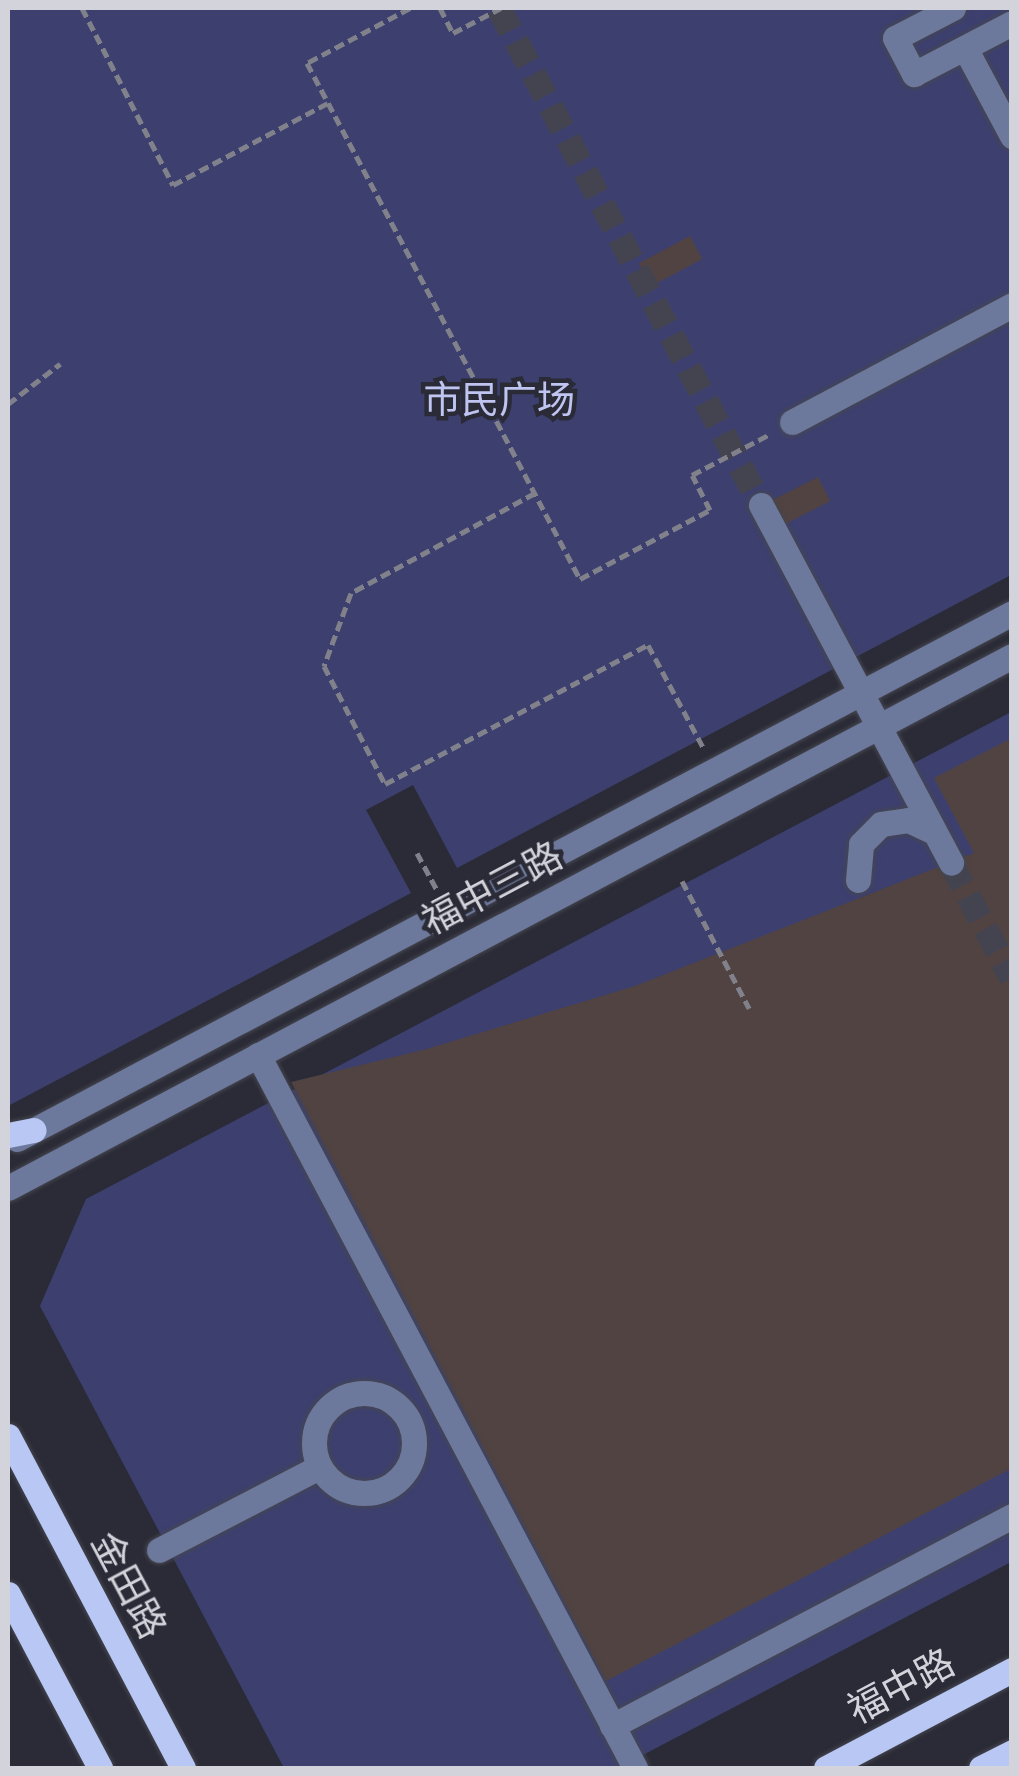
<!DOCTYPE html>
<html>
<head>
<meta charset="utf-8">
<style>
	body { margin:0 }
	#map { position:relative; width:1019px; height:1776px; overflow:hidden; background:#2a2b36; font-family:Jost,"Noto Sans SC",sans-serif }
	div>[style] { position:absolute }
	.green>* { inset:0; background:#3d406f }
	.building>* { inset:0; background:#514341; transform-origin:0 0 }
	.minor-tunnel>* { height:25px; margin-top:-12.5px; transform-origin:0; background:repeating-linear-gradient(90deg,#43444f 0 25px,transparent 0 37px) }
	.path>* { height:5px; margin-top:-2.5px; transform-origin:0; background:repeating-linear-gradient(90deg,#80818a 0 10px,transparent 0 15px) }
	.roads { filter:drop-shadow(0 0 2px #454650) drop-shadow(0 0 2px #454650) }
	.minor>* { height:25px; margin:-12.5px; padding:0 12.5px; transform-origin:12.5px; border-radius:12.5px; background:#6d799c }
	.minor>.ring { margin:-12.5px; padding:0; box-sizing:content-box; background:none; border:25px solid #6d799c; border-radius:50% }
	.major>* { height:25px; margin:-12.5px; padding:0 12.5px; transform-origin:12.5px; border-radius:12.5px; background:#b8c7f3 }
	span { translate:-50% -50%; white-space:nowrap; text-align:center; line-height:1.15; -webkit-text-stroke:9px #2a2b36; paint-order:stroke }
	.park-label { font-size:38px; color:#bfc4f0 }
	.street-label { font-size:38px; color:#d3d4db }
	.frame { position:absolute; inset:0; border:10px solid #d3d4db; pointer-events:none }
</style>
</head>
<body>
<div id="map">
	<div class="green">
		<i style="clip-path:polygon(8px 8px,1011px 8px,1011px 575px,457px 868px,413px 785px,366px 810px,411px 893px,8px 1106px)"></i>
		<i style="clip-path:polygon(1011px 712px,1011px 1562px,618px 1768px,284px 1768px,40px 1306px,86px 1199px)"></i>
	</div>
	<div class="building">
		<i style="left:690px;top:236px;width:26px;height:58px;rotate:62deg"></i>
		<i style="left:818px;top:477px;width:27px;height:58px;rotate:63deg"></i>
		<i style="clip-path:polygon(1012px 738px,1012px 1468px,606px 1681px,291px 1082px,427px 1049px,635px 986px,974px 853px,934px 778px)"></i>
	</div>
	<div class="minor-tunnel">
		<i style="left:499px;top:8px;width:562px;rotate:62.2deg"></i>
		<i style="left:951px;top:863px;width:130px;rotate:62.1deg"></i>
	</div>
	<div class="path">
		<i style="left:82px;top:8px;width:199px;rotate:62.8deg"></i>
		<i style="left:173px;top:185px;width:175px;rotate:-27.9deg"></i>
		<i style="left:410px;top:8px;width:117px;rotate:151.9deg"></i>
		<i style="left:307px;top:63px;width:584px;rotate:62.12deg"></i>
		<i style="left:580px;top:579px;width:147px;rotate:-28deg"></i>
		<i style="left:710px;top:510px;width:39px;rotate:-117deg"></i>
		<i style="left:692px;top:475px;width:88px;rotate:-27.7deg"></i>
		<i style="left:440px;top:8px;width:28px;rotate:63deg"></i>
		<i style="left:453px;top:33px;width:54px;rotate:-27.5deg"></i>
		<i style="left:8px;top:404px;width:66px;rotate:-37.6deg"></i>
		<i style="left:535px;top:493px;width:209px;rotate:151.5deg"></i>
		<i style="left:351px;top:593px;width:78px;rotate:110.3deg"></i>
		<i style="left:324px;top:666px;width:133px;rotate:62.7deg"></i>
		<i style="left:385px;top:784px;width:297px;rotate:-27.9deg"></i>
		<i style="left:648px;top:645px;width:116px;rotate:61.7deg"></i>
		<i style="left:417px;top:853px;width:42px;rotate:61.6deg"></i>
		<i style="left:682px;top:881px;width:144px;rotate:62.2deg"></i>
	</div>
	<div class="roads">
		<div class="minor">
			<i style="left:953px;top:8px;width:65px;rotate:152.7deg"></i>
			<i style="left:895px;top:38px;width:41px;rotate:62.2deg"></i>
			<i style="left:914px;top:74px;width:110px;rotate:-27.5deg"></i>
			<i style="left:965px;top:48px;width:100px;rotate:61.9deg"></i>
			<i style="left:792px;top:422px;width:249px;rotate:-28deg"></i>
			<i style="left:761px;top:505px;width:405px;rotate:62deg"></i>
			<i style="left:858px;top:880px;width:36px;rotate:-85deg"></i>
			<i style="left:861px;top:844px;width:28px;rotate:-45deg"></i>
			<i style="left:881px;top:824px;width:27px;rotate:-8deg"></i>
			<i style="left:908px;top:820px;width:29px;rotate:25deg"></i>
			<i style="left:258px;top:1055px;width:807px;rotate:62.13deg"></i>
			<i style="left:17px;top:1139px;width:1125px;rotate:-27.86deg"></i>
			<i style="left:8px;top:1188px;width:1136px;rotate:-27.92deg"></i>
			<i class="ring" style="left:314px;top:1393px;width:75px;height:75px"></i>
			<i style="left:159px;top:1550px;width:180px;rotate:-27.4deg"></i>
			<i style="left:612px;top:1726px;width:452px;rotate:-27.7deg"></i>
		</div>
		<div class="major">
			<i style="left:8px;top:1135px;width:26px;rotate:-11deg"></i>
			<i style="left:8px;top:1436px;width:375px;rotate:62.2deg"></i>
			<i style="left:8px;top:1594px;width:197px;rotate:62.1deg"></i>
			<i style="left:826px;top:1768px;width:210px;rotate:-27.8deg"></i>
			<i style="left:981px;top:1768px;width:35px;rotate:-27deg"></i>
		</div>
	</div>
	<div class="park-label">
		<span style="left:499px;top:400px">市民广场</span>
	</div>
	<div class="street-label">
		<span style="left:492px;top:888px;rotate:-28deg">福中三路</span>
		<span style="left:129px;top:1585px;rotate:62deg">金田路</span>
		<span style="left:901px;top:1686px;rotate:-28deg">福中路</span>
	</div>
	<div class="frame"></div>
</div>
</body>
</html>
